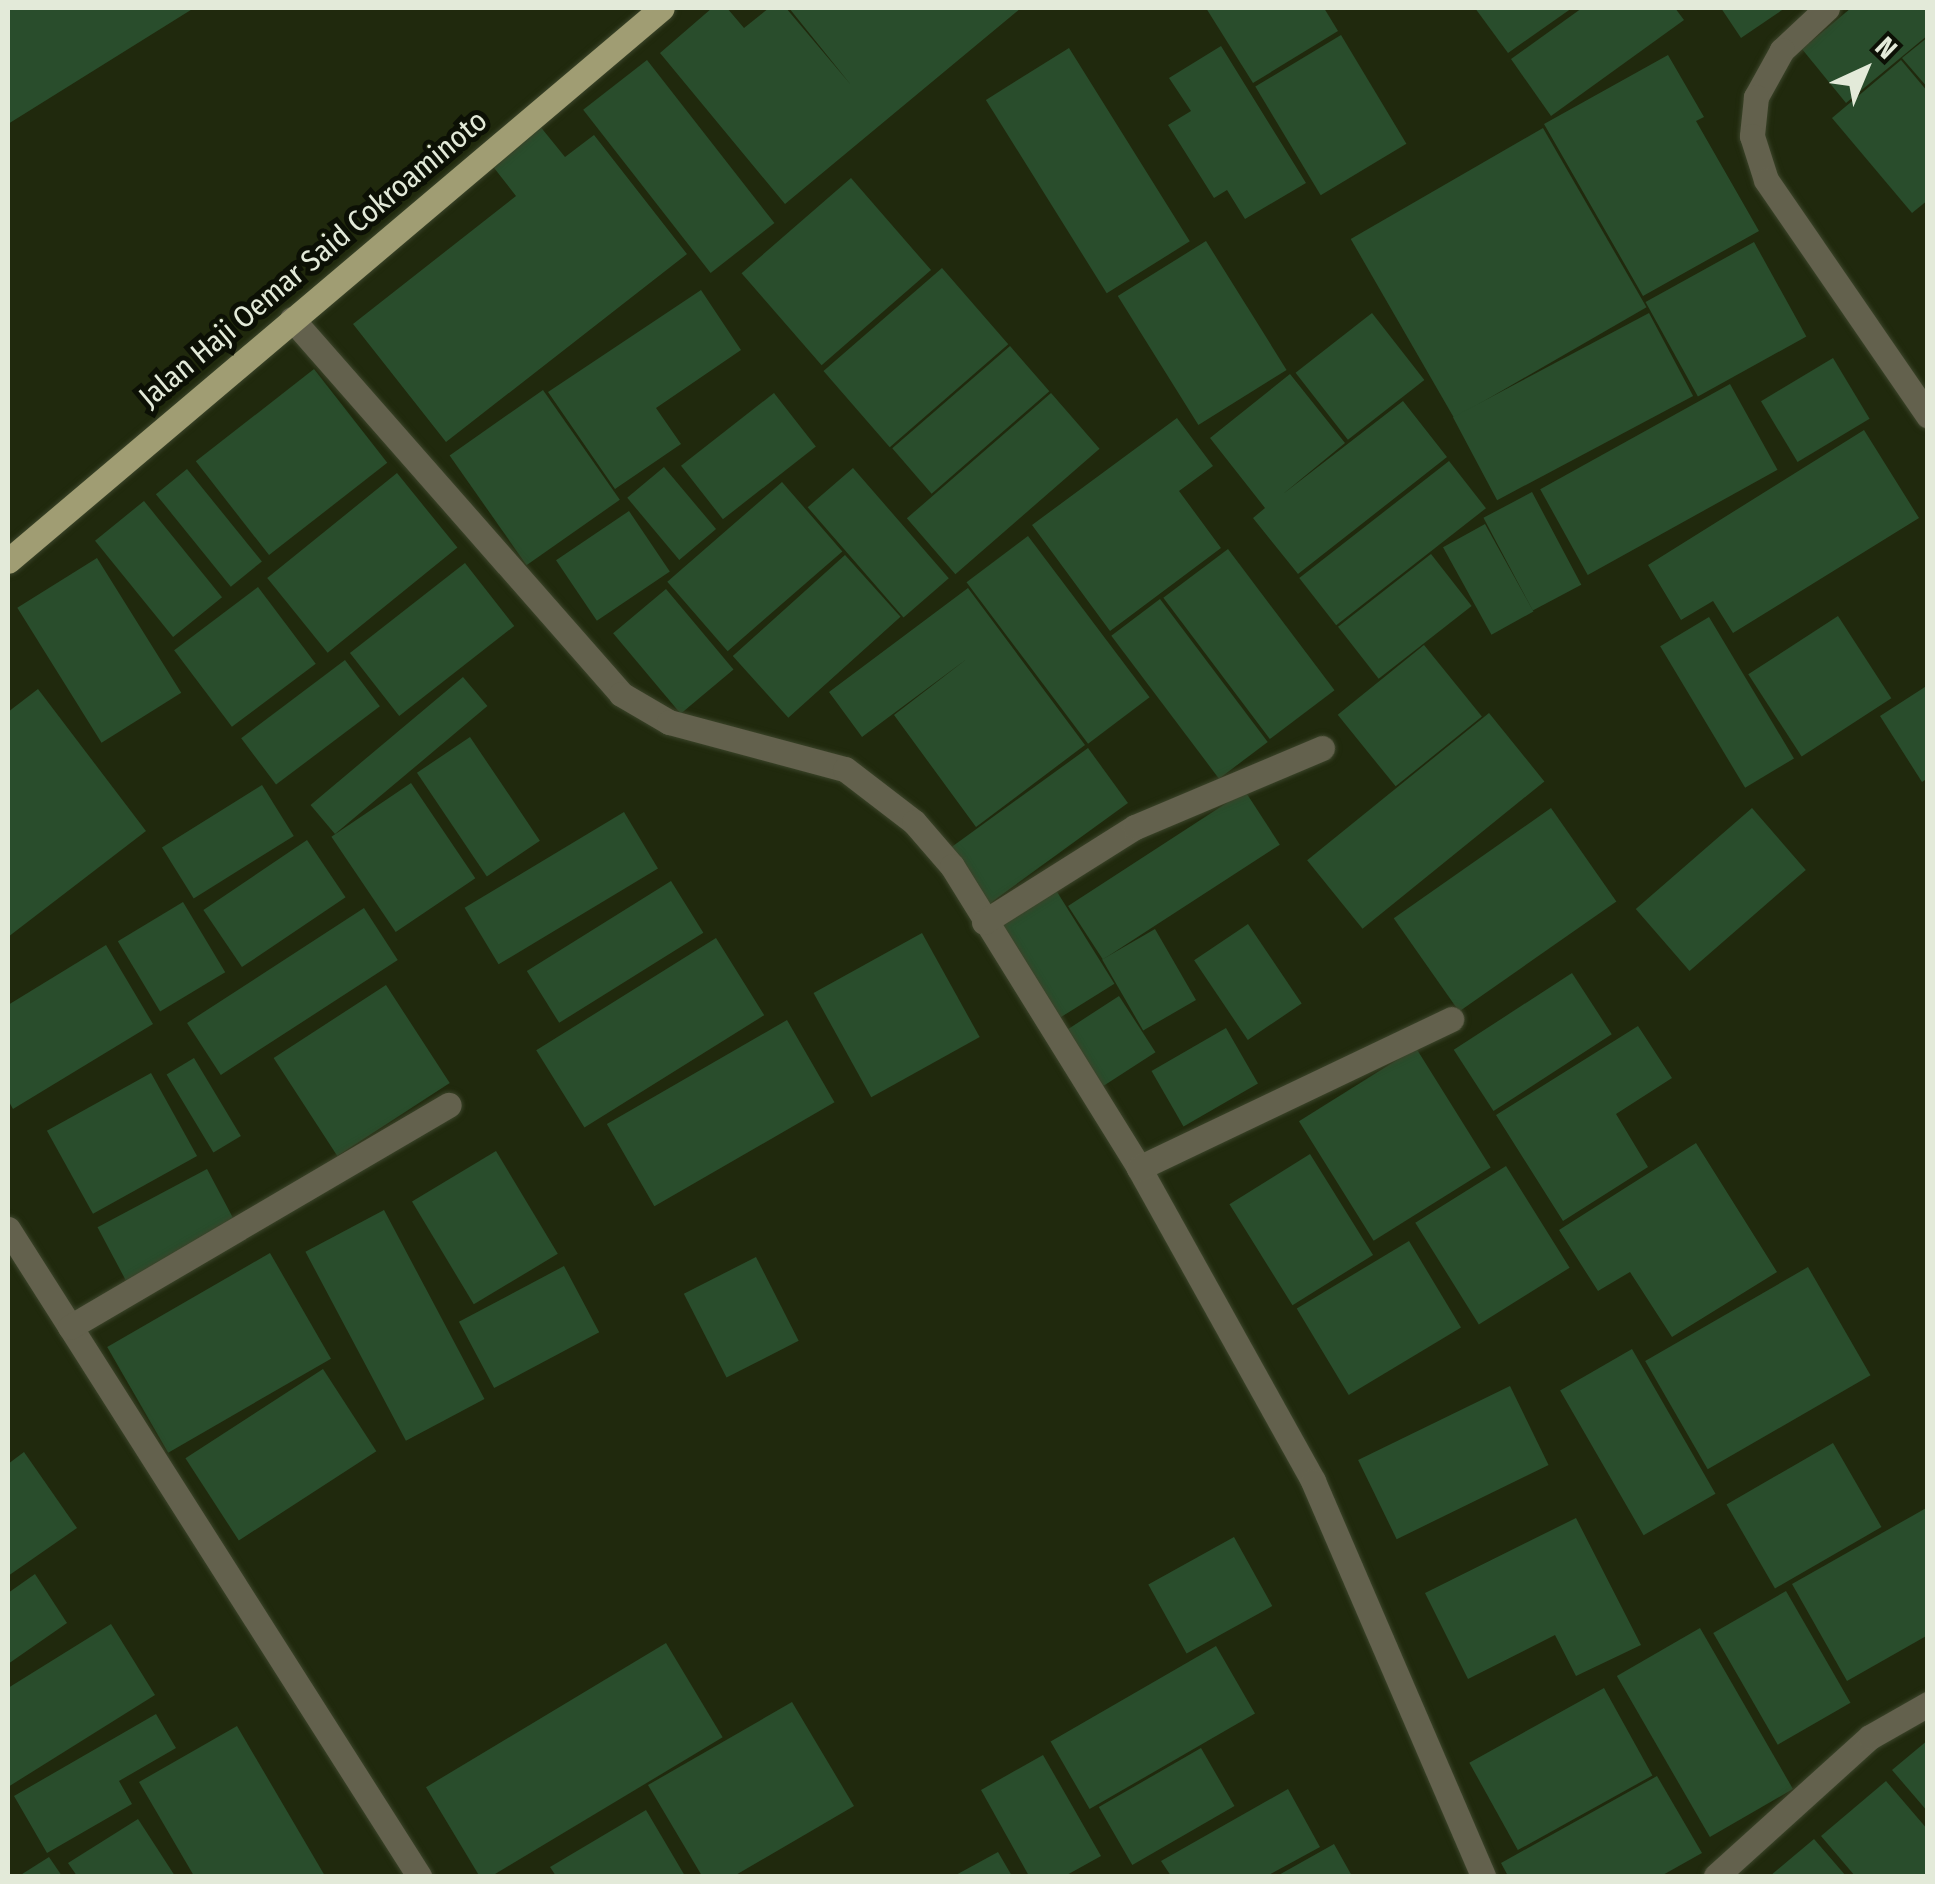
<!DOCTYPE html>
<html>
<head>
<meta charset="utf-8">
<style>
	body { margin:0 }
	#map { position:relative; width:1935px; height:1884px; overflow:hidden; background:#20290d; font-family:"Fira Sans Condensed",sans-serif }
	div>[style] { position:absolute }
	.building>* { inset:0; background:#294d2c; transform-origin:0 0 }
	.roads { filter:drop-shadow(0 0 2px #3b442a) drop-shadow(0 0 2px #3b442a) }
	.minor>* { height:25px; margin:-12.5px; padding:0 12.5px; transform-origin:12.5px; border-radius:12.5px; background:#63614d }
	.major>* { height:25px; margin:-12.5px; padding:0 12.5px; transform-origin:12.5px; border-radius:12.5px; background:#a09d73 }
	span { translate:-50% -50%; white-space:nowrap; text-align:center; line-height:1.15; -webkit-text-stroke:10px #0c1005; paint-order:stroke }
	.street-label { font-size:30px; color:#e3ead9 }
	.frame { position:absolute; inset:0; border:10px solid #e3ead9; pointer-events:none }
	.north { position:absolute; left:1815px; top:20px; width:100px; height:100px; -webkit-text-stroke:8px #0c1005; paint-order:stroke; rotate:44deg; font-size:28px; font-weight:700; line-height:40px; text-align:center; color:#e3ead9 }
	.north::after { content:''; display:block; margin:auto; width:35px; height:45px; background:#e3ead9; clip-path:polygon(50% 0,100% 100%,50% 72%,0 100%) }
</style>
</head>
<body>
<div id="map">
	<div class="building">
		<i style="clip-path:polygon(8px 8px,194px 8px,8px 124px)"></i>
		<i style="clip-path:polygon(712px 8px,727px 8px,744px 28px,769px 8px,786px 8px,851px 85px,789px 8px,1021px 8px,785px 204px,660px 53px)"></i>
		<i style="clip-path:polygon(1206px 8px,1324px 8px,1338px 31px,1253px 83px)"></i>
		<i style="clip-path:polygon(1475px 8px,1572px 8px,1508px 53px)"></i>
		<i style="clip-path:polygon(1582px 8px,1675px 8px,1684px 20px,1551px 116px,1511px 59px)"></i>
		<i style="clip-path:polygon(1721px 8px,1785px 8px,1741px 38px)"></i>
		<i style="clip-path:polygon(1851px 8px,1928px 8px,1928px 35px,1846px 103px,1802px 49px)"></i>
		<i style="left:1341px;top:35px;width:127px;height:100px;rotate:59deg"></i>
		<i style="clip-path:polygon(1928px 37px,1928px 88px,1902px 58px)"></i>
		<i style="clip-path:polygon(1221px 46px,1306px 183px,1245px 219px,1227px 190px,1214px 198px,1168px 125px,1191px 111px,1169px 78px)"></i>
		<i style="left:1069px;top:48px;width:228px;height:98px;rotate:58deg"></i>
		<i style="clip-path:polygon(1668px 55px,1704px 117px,1696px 121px,1759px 231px,1643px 296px,1544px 124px)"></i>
		<i style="left:647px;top:60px;width:207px;height:81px;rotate:52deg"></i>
		<i style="clip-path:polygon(1901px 60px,1928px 92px,1928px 200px,1912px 213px,1832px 118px)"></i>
		<i style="clip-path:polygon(539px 125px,565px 157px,594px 135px,687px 254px,446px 442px,353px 324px,516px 196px,491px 164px)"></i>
		<i style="left:1543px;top:128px;width:207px;height:222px;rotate:60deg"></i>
		<i style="left:851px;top:178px;width:122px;height:145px;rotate:49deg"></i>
		<i style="left:1206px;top:241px;width:152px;height:104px;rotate:58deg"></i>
		<i style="left:1754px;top:242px;width:108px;height:124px;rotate:61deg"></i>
		<i style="left:942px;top:268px;width:101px;height:157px;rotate:49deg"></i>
		<i style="clip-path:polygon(701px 290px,741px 350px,656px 408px,681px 444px,615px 489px,548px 392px)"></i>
		<i style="left:1372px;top:313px;width:85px;height:97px;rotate:52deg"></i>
		<i style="left:1649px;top:313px;width:94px;height:222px;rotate:62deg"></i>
		<i style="left:1010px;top:346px;width:60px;height:156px;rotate:49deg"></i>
		<i style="left:1833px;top:358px;width:71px;height:84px;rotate:59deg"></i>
		<i style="left:314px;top:369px;width:119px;height:150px;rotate:52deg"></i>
		<i style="clip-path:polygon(1290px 374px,1345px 443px,1283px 494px,1403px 401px,1447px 457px,1298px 574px,1253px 518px,1265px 508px,1210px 438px)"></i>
		<i style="left:1730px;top:384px;width:98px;height:217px;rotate:61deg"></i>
		<i style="left:543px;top:390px;width:134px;height:114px;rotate:55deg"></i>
		<i style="left:774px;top:393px;width:68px;height:118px;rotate:52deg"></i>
		<i style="left:1051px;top:393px;width:74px;height:191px;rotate:49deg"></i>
		<i style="clip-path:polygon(1177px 418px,1213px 466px,1179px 491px,1221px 548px,1110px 631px,1032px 525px)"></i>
		<i style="clip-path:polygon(1864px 430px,1919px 518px,1733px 633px,1713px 601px,1681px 620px,1648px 565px)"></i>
		<i style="left:1449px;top:461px;width:60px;height:190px;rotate:52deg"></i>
		<i style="left:664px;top:467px;width:81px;height:48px;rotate:50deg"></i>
		<i style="left:853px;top:468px;width:146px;height:60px;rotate:49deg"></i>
		<i style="left:187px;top:469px;width:119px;height:40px;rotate:51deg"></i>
		<i style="left:397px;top:473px;width:96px;height:167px;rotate:51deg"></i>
		<i style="left:782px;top:482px;width:92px;height:152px;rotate:49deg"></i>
		<i style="left:1532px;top:492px;width:105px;height:55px;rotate:62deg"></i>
		<i style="left:144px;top:501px;width:124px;height:63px;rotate:51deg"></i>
		<i style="left:629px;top:511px;width:73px;height:88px;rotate:56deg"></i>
		<i style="left:1485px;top:524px;width:100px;height:48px;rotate:61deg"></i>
		<i style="left:1028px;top:536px;width:202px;height:77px;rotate:53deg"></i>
		<i style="left:1228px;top:549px;width:177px;height:81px;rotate:53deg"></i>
		<i style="left:1431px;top:554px;width:66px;height:118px;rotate:52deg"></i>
		<i style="left:845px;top:555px;width:83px;height:151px;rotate:48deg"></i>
		<i style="left:97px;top:558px;width:159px;height:94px;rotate:58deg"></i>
		<i style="left:465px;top:563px;width:80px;height:146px;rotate:52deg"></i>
		<i style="left:258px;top:587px;width:96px;height:105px;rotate:53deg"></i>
		<i style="clip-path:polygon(968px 588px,1085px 745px,976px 827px,894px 715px,968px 658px,862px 737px,829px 692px)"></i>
		<i style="left:666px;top:589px;width:105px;height:69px;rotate:50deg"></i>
		<i style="left:1160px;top:599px;width:179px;height:61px;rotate:53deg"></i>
		<i style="left:1838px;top:616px;width:98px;height:107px;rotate:57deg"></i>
		<i style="left:1709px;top:617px;width:165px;height:57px;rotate:59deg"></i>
		<i style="left:1424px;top:645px;width:92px;height:111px;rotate:51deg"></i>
		<i style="left:345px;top:660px;width:58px;height:130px;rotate:53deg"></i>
		<i style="left:463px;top:677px;width:38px;height:199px;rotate:50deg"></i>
		<i style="clip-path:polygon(1928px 685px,1928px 778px,1922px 782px,1880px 716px)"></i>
		<i style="clip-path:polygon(38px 689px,146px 831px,8px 937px,8px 712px)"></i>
		<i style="left:1489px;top:713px;width:88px;height:234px;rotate:51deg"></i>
		<i style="left:470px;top:737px;width:125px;height:64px;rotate:56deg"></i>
		<i style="left:1088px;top:748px;width:68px;height:175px;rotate:54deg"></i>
		<i style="left:411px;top:783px;width:115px;height:96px;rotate:56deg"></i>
		<i style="left:262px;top:785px;width:60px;height:118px;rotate:58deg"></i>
		<i style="left:1245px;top:791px;width:64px;height:211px;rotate:57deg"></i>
		<i style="left:1551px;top:808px;width:114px;height:192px;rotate:55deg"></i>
		<i style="left:1752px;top:808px;width:82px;height:154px;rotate:49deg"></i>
		<i style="left:624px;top:812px;width:66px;height:186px;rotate:59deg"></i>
		<i style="left:307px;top:840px;width:69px;height:125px;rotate:56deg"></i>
		<i style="left:671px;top:881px;width:61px;height:170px;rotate:58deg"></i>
		<i style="left:1054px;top:887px;width:114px;height:72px;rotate:58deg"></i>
		<i style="left:183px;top:902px;width:82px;height:76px;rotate:59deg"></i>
		<i style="left:364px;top:908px;width:62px;height:211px;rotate:57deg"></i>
		<i style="left:1248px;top:924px;width:96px;height:65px;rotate:56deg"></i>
		<i style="left:1155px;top:929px;width:82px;height:61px;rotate:60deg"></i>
		<i style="left:922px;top:933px;width:119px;height:124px;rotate:61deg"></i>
		<i style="left:716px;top:938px;width:91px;height:212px;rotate:58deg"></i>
		<i style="clip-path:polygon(106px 945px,153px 1024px,13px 1109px,8px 1100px,8px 1005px)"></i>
		<i style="left:1572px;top:973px;width:73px;height:141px;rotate:57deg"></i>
		<i style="left:386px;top:985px;width:117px;height:134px;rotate:57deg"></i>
		<i style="left:1119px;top:996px;width:67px;height:65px;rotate:57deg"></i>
		<i style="left:787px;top:1020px;width:95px;height:208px;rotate:60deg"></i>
		<i style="clip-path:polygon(1638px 1026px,1672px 1078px,1616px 1114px,1648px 1167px,1563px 1221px,1496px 1115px)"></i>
		<i style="left:1226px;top:1028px;width:64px;height:86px;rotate:60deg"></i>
		<i style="left:1416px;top:1048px;width:141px;height:138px;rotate:58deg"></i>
		<i style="left:194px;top:1058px;width:91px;height:32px;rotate:59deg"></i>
		<i style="left:151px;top:1073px;width:95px;height:119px;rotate:61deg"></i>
		<i style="clip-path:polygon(1696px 1143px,1777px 1272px,1672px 1337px,1630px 1272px,1598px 1291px,1559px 1230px)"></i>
		<i style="left:496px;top:1151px;width:120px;height:98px;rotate:59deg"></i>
		<i style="left:1310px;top:1154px;width:119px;height:95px;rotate:58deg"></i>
		<i style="left:1506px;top:1166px;width:120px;height:107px;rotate:58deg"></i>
		<i style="left:207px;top:1169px;width:64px;height:124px;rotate:62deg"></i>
		<i style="left:384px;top:1210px;width:214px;height:89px;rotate:62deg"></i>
		<i style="left:1409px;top:1241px;width:101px;height:131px;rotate:59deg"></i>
		<i style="left:270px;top:1253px;width:122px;height:188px;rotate:60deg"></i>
		<i style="left:756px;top:1257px;width:94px;height:81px;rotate:63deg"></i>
		<i style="left:564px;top:1266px;width:75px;height:119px;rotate:62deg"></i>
		<i style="left:1808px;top:1267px;width:125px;height:188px;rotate:60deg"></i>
		<i style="left:1632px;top:1349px;width:167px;height:83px;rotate:60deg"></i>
		<i style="left:323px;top:1369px;width:98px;height:164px;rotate:57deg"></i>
		<i style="left:1510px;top:1386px;width:88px;height:169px;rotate:64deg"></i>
		<i style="left:1833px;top:1443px;width:97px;height:123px;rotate:60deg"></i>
		<i style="clip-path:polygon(24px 1452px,77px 1528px,8px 1576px,8px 1464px)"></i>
		<i style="clip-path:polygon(1928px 1507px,1928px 1635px,1847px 1681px,1792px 1584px)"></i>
		<i style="clip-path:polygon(1576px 1518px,1641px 1645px,1576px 1676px,1555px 1635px,1468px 1679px,1425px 1593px)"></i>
		<i style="left:1234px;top:1537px;width:79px;height:98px;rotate:61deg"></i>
		<i style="clip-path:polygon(35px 1574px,67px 1623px,8px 1664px,8px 1593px)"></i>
		<i style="left:1786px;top:1591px;width:129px;height:84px;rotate:60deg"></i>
		<i style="clip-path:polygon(111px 1624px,155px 1695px,8px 1787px,8px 1688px)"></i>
		<i style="left:1700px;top:1628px;width:186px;height:96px;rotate:60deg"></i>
		<i style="left:666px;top:1643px;width:110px;height:280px;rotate:59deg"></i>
		<i style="left:1216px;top:1646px;width:78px;height:191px;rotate:60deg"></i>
		<i style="left:1604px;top:1688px;width:100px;height:154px;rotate:61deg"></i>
		<i style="clip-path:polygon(792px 1702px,854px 1806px,734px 1876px,702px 1876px,648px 1785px)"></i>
		<i style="clip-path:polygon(156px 1714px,176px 1748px,119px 1781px,132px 1804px,47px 1853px,14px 1796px)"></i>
		<i style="clip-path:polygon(237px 1726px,325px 1876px,194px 1876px,139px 1782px)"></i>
		<i style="clip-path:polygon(1928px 1740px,1928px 1812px,1892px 1770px)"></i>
		<i style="left:1201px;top:1748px;width:67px;height:118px;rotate:60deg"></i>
		<i style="clip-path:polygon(1043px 1755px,1101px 1856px,1065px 1876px,1029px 1876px,981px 1790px)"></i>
		<i style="clip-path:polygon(1657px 1776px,1702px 1853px,1661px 1876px,1508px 1876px,1501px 1863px)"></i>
		<i style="clip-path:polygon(1886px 1781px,1928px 1830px,1928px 1876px,1855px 1876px,1821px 1836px)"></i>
		<i style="clip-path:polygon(1288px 1789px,1320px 1847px,1267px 1876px,1171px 1876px,1161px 1861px)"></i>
		<i style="clip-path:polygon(646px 1810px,685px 1876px,556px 1876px,550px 1867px)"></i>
		<i style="clip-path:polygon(138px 1819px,175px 1876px,77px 1876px,68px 1863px)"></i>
		<i style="clip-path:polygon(1814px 1839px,1846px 1876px,1770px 1876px)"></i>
		<i style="clip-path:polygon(1334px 1844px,1352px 1876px,1277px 1876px)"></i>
		<i style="clip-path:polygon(998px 1852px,1012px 1876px,954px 1876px)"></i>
		<i style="clip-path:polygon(49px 1857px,62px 1876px,19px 1876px)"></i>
	</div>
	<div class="roads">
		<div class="minor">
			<i style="left:1827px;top:8px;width:62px;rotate:137deg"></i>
			<i style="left:1782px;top:50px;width:54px;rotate:119deg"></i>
			<i style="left:1756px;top:97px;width:39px;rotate:96deg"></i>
			<i style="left:1752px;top:136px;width:46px;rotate:72.3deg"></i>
			<i style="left:1766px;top:180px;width:286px;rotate:55.5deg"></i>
			<i style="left:292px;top:319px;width:499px;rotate:48.7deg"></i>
			<i style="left:621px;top:694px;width:56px;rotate:30.3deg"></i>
			<i style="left:669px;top:722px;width:182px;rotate:15deg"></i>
			<i style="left:845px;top:769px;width:87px;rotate:37.5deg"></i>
			<i style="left:914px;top:822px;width:58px;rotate:49.2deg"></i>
			<i style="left:952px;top:866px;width:355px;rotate:58.2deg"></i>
			<i style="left:1139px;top:1168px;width:358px;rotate:60.9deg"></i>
			<i style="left:1313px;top:1481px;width:430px;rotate:66.7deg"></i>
			<i style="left:984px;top:922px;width:178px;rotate:-32.2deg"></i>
			<i style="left:1135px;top:827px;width:203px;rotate:-22.9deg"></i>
			<i style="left:1139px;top:1168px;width:346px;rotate:-25.5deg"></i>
			<i style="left:8px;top:1229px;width:767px;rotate:57.57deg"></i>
			<i style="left:70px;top:1327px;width:439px;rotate:-30.4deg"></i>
			<i style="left:1716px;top:1876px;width:207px;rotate:-42.1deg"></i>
			<i style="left:1870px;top:1737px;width:67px;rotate:-29.6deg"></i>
		</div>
		<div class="major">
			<i style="left:8px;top:561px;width:856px;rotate:-40.22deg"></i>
		</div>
	</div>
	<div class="street-label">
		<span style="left:313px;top:259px;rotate:-40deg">Jalan Haji Oemar Said Cokroaminoto</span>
	</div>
	<div class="frame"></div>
	<div class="north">N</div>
</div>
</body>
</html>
